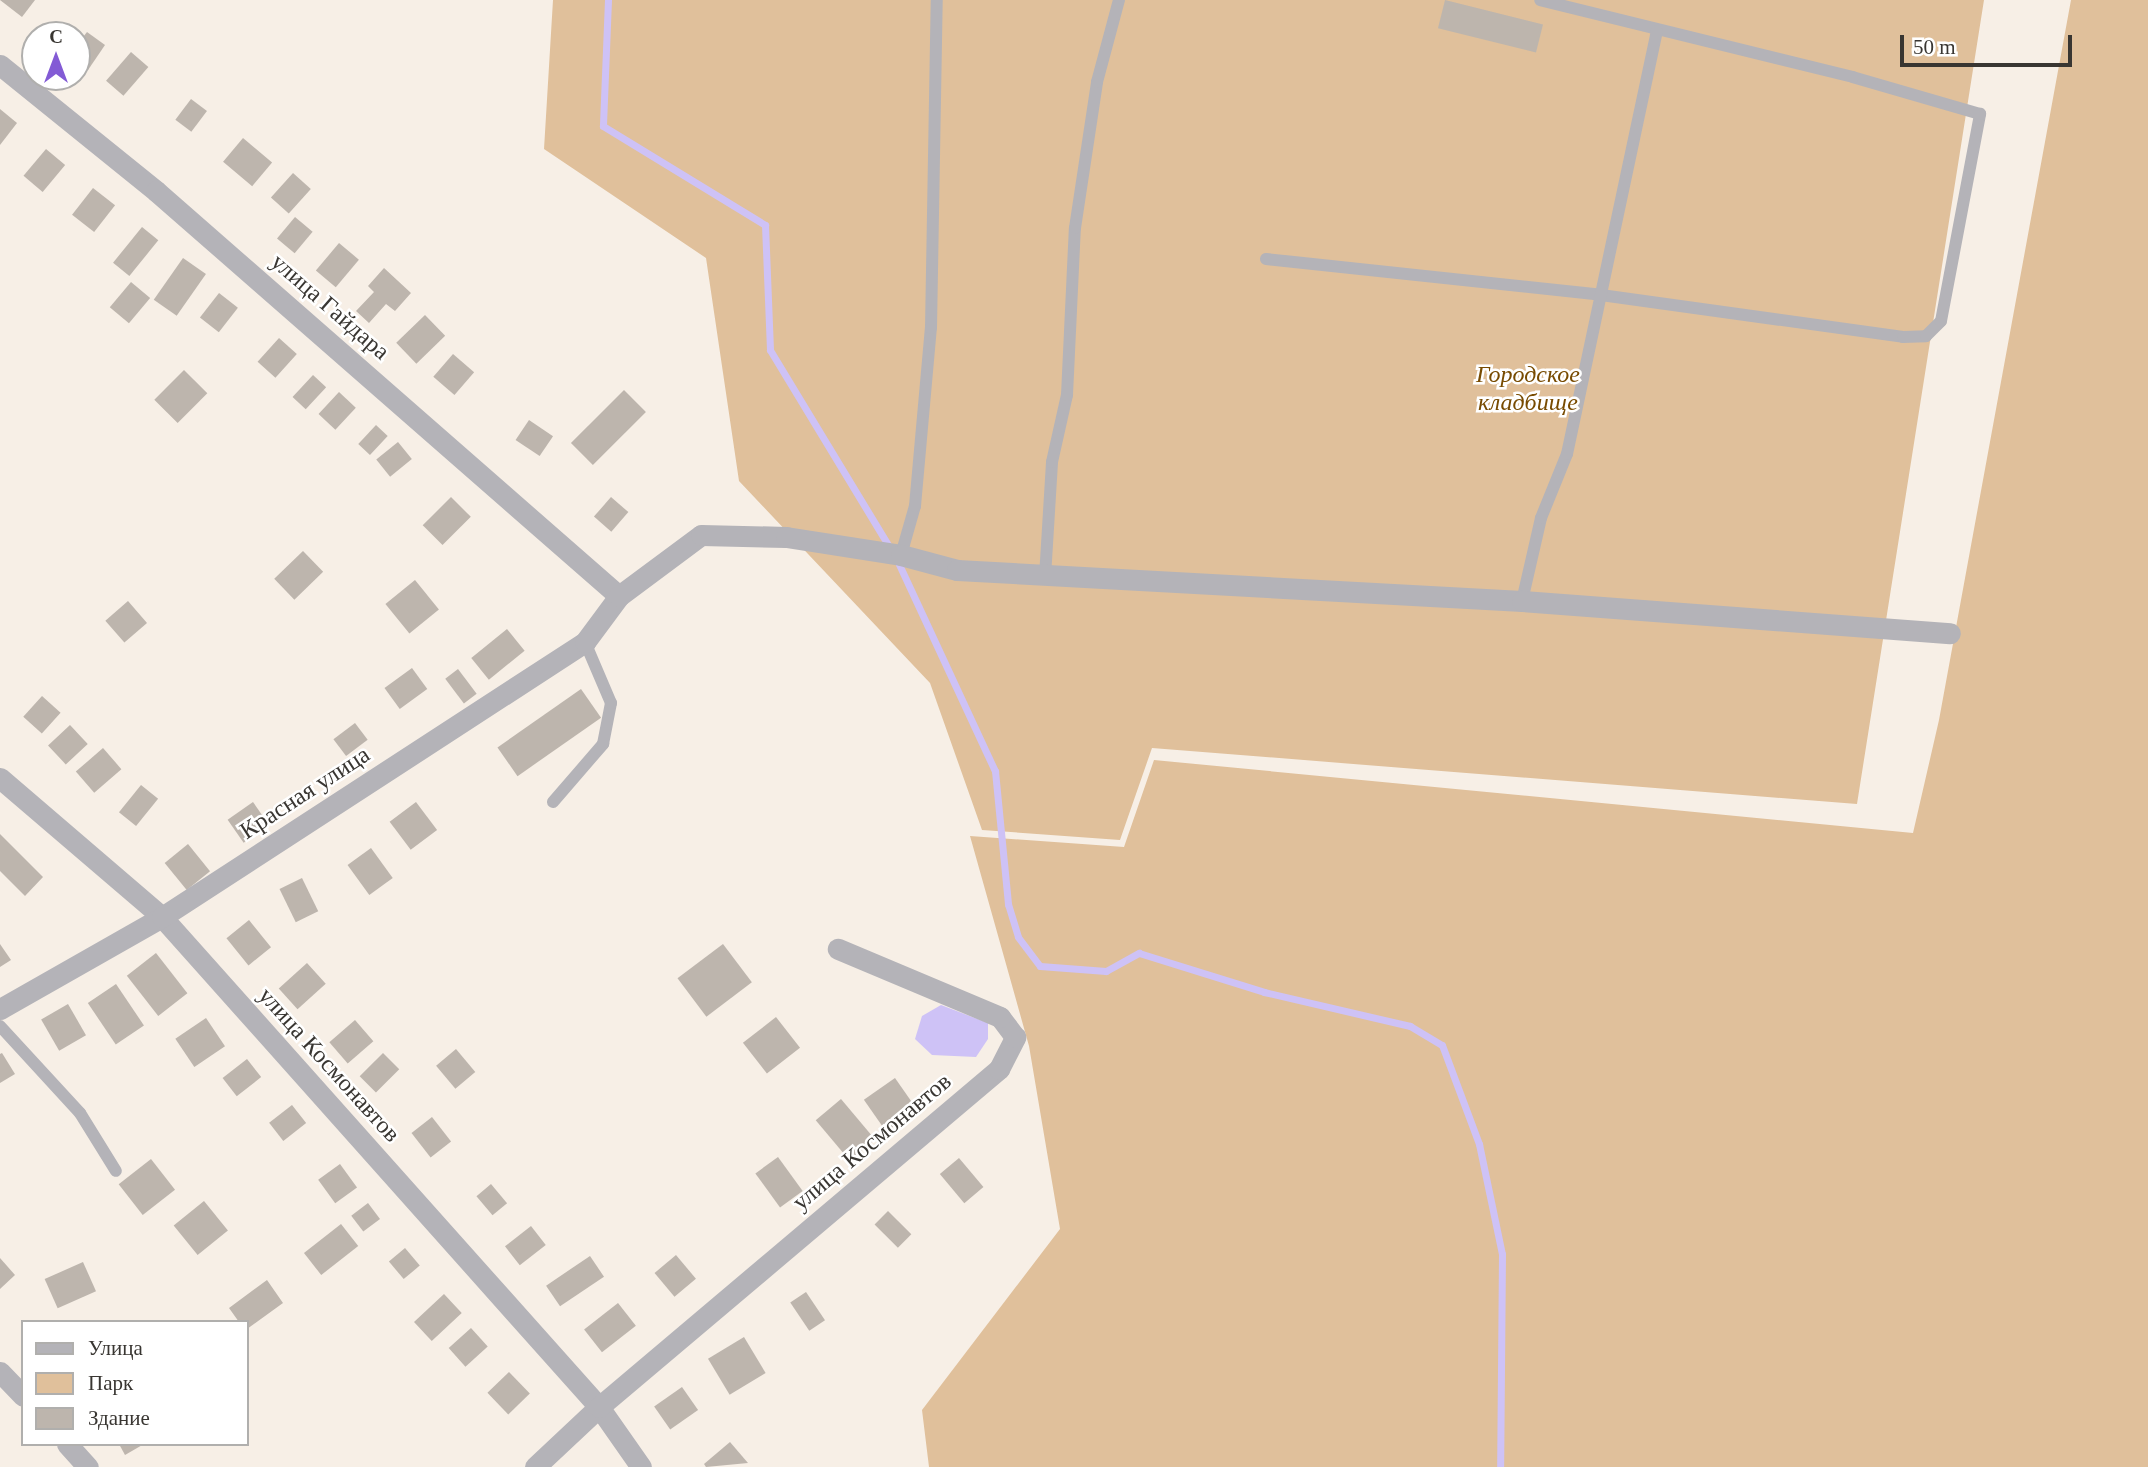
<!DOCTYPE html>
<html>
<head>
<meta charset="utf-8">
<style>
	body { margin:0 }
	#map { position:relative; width:2148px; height:1467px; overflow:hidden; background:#f7efe6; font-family:Georgia,serif }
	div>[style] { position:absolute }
	.green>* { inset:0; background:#e0c09b }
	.water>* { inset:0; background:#cec2f6 }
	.stream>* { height:7px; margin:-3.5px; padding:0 3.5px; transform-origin:3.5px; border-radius:3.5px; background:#cec2f6 }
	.building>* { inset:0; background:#bdb5ad; transform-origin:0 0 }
	.service>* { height:12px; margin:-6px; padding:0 6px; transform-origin:6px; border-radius:6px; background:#b4b3b8 }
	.minor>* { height:21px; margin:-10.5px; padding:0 10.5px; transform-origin:10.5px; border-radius:10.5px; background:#b4b3b8 }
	span { translate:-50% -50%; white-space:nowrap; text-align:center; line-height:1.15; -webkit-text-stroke:5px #fff; paint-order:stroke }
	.street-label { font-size:24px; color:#393632 }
	.park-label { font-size:24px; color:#784b01; font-style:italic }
	.legend { position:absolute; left:21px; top:1320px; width:228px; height:126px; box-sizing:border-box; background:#fff; border:2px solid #b0afad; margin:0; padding:9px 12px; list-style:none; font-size:21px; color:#393632 }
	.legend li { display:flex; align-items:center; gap:14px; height:35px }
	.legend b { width:35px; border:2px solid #b0afad }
	.north { position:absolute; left:21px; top:21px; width:70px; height:70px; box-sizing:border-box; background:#fff; border:2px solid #b0afad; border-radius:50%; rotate:0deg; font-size:19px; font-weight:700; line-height:28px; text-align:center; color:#393632 }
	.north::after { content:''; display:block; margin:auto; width:24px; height:32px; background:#835bd5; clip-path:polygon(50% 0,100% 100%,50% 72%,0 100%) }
	.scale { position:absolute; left:1900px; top:35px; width:172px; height:32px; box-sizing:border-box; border:4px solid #393632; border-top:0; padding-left:9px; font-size:21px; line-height:24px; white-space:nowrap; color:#393632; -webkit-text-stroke:5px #fff; paint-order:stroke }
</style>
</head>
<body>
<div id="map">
	<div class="green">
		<i style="clip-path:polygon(553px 0,1984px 0,1857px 804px,1152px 748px,1120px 840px,982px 830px,930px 683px,739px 481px,706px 258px,544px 149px)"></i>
		<i style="clip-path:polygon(2071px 0,2148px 0,2148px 1467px,929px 1467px,922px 1410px,1060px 1229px,1029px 1046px,970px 836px,1124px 847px,1154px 760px,1913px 833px,1939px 720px)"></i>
	</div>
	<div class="water">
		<i style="clip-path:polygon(941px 1005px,988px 1023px,988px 1039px,976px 1057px,932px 1055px,915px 1039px,922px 1016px)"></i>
	</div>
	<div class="stream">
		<i style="left:608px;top:0;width:126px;rotate:92.3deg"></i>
		<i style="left:603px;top:126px;width:190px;rotate:31.4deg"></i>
		<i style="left:765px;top:225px;width:125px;rotate:87.7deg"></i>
		<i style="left:770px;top:350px;width:234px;rotate:58.8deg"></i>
		<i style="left:897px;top:560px;width:233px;rotate:65.1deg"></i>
		<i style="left:995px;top:771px;width:134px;rotate:84.4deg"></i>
		<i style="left:1008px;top:904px;width:34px;rotate:73deg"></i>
		<i style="left:1018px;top:937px;width:36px;rotate:53deg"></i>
		<i style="left:1040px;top:966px;width:66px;rotate:4.3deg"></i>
		<i style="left:1106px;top:971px;width:38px;rotate:-29deg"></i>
		<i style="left:1139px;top:953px;width:131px;rotate:17.3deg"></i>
		<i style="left:1264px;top:992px;width:150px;rotate:13.1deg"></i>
		<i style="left:1410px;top:1026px;width:37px;rotate:31deg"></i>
		<i style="left:1442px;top:1045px;width:106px;rotate:69.5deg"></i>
		<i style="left:1479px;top:1144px;width:112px;rotate:78.2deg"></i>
		<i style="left:1502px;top:1254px;width:213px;rotate:90.5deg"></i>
	</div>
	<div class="building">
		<i style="clip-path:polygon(0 0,35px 0,22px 17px)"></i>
		<i style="left:1445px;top:0;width:101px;height:29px;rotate:14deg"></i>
		<i style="clip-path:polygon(87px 32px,105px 45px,88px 70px,77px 62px,77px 45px)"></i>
		<i style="left:131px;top:52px;width:23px;height:38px;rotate:41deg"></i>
		<i style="left:191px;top:99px;width:20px;height:26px;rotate:37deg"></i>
		<i style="clip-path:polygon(0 109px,17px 123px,0 145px)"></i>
		<i style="left:243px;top:138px;width:38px;height:31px;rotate:40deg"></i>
		<i style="left:46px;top:149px;width:25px;height:35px;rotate:40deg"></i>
		<i style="left:293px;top:173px;width:24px;height:33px;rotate:42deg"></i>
		<i style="left:93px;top:188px;width:28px;height:34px;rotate:38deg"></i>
		<i style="left:295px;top:217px;width:23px;height:28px;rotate:40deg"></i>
		<i style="left:142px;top:227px;width:21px;height:46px;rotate:39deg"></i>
		<i style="left:339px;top:243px;width:26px;height:36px;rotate:40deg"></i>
		<i style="left:183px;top:258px;width:28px;height:51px;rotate:35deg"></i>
		<i style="clip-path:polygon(384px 268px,411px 293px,395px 311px,386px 304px,369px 323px,356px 311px,374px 292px,368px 286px)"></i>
		<i style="left:131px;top:282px;width:25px;height:33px;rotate:40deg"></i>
		<i style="left:219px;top:293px;width:24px;height:31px;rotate:38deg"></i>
		<i style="left:425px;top:315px;width:29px;height:40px;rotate:46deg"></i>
		<i style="left:279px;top:338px;width:24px;height:32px;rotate:42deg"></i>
		<i style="left:453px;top:354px;width:28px;height:30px;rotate:41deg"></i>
		<i style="left:184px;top:370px;width:33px;height:42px;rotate:45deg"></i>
		<i style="left:313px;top:375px;width:18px;height:30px;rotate:43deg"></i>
		<i style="left:624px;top:390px;width:31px;height:75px;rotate:45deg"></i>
		<i style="left:339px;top:392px;width:23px;height:30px;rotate:43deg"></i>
		<i style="left:529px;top:420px;width:29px;height:24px;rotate:34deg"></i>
		<i style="left:376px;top:425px;width:16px;height:26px;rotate:43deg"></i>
		<i style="left:398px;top:442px;width:22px;height:28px;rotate:51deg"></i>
		<i style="left:451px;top:497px;width:28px;height:40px;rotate:45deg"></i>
		<i style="left:611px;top:497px;width:23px;height:26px;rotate:41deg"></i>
		<i style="left:303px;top:551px;width:29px;height:40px;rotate:46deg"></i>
		<i style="left:415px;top:580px;width:38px;height:38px;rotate:51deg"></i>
		<i style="left:128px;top:601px;width:29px;height:30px;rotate:49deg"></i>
		<i style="left:507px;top:629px;width:28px;height:46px;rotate:51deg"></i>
		<i style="left:412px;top:668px;width:26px;height:34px;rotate:54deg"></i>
		<i style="left:458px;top:669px;width:31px;height:16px;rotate:53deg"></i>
		<i style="left:581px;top:689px;width:35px;height:102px;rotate:55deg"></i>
		<i style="left:42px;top:696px;width:25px;height:28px;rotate:42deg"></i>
		<i style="left:355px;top:723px;width:21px;height:27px;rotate:53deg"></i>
		<i style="left:70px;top:725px;width:26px;height:30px;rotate:47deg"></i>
		<i style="left:103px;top:748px;width:28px;height:36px;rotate:49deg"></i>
		<i style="left:141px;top:785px;width:22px;height:35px;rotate:39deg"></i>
		<i style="left:253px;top:802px;width:28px;height:31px;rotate:55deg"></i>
		<i style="left:416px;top:802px;width:35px;height:33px;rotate:53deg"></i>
		<i style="clip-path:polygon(0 834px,43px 877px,25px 896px,0 871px)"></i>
		<i style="left:188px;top:844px;width:35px;height:30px;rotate:51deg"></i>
		<i style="left:371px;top:848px;width:37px;height:29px;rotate:54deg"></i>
		<i style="left:302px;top:878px;width:37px;height:25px;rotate:64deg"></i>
		<i style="left:249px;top:920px;width:35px;height:29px;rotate:51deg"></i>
		<i style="clip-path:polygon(0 944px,11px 960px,0 967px)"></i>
		<i style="left:723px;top:944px;width:48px;height:57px;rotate:53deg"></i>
		<i style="left:156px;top:953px;width:51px;height:37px;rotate:52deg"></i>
		<i style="left:307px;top:963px;width:28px;height:38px;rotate:48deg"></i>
		<i style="left:116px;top:984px;width:50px;height:34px;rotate:56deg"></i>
		<i style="left:68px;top:1004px;width:36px;height:31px;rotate:60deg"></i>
		<i style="left:776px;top:1017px;width:39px;height:42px;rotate:52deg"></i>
		<i style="left:206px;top:1018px;width:34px;height:37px;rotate:56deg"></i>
		<i style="left:355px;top:1020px;width:28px;height:34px;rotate:49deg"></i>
		<i style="left:456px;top:1049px;width:30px;height:26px;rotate:50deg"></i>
		<i style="clip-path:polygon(2px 1053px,15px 1074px,0 1083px,0 1054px)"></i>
		<i style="left:383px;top:1053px;width:23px;height:33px;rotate:45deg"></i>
		<i style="left:247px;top:1059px;width:23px;height:31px;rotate:52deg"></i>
		<i style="left:895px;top:1078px;width:39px;height:38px;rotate:55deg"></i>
		<i style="left:841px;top:1099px;width:53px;height:33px;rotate:50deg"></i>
		<i style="left:292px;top:1105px;width:23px;height:29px;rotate:52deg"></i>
		<i style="left:432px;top:1117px;width:31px;height:26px;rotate:52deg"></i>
		<i style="left:778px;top:1157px;width:42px;height:28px;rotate:54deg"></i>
		<i style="left:959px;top:1158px;width:38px;height:25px;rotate:50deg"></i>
		<i style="left:151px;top:1159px;width:39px;height:41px;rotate:52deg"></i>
		<i style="left:340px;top:1164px;width:29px;height:27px;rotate:54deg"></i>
		<i style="left:491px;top:1184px;width:25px;height:19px;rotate:50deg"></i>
		<i style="left:204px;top:1201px;width:38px;height:39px;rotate:51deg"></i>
		<i style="left:368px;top:1203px;width:20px;height:21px;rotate:53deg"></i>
		<i style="left:888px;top:1211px;width:33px;height:19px;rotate:45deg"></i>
		<i style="left:341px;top:1224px;width:28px;height:47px;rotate:52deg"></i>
		<i style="left:531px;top:1226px;width:24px;height:33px;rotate:52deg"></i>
		<i style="left:405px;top:1248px;width:23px;height:21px;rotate:50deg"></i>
		<i style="left:676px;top:1255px;width:31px;height:28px;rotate:50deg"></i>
		<i style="left:590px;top:1256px;width:25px;height:53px;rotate:56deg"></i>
		<i style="clip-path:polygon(0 1258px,15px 1275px,0 1289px)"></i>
		<i style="left:83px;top:1262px;width:32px;height:42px;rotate:66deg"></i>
		<i style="clip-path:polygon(267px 1280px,283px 1303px,247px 1329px,247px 1322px,239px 1322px,229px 1308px)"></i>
		<i style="left:806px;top:1292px;width:34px;height:19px;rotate:56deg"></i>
		<i style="left:444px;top:1294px;width:26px;height:41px;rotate:47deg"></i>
		<i style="left:618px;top:1303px;width:29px;height:43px;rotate:52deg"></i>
		<i style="left:471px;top:1328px;width:25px;height:30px;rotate:48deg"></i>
		<i style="left:744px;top:1337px;width:42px;height:42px;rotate:59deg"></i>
		<i style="left:509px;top:1372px;width:30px;height:30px;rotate:46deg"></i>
		<i style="left:682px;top:1387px;width:28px;height:34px;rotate:55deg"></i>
		<i style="clip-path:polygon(730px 1442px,748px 1463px,706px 1467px,704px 1464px)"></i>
		<i style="clip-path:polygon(119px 1444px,144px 1444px,125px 1455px)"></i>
	</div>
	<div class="service">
		<i style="left:1266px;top:259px;width:337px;rotate:6.1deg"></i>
		<i style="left:1601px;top:295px;width:305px;rotate:7.9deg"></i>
		<i style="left:1903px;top:337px;width:23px;rotate:-2deg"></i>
		<i style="left:1926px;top:336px;width:21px;rotate:-45deg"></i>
		<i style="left:1941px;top:321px;width:211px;rotate:-79.3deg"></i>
		<i style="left:1980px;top:114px;width:132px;rotate:-163.8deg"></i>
		<i style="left:1853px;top:77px;width:322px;rotate:-166.2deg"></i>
		<i style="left:901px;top:555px;width:51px;rotate:-74.1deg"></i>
		<i style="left:915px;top:506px;width:179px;rotate:-84.9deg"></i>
		<i style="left:931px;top:328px;width:328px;rotate:-89deg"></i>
		<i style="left:1045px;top:577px;width:115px;rotate:-86.5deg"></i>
		<i style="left:1052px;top:462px;width:69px;rotate:-77.4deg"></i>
		<i style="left:1067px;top:395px;width:167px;rotate:-87.3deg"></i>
		<i style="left:1075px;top:228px;width:148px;rotate:-81.4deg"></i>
		<i style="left:1097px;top:82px;width:85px;rotate:-75deg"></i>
		<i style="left:1522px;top:601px;width:85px;rotate:-77.1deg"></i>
		<i style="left:1541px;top:518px;width:69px;rotate:-67.9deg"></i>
		<i style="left:1567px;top:454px;width:432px;rotate:-78deg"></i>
		<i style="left:553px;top:802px;width:77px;rotate:-49.2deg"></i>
		<i style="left:603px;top:744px;width:42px;rotate:-79deg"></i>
		<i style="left:611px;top:703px;width:66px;rotate:-113.1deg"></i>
		<i style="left:0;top:1026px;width:118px;rotate:47.4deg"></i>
		<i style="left:80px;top:1113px;width:68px;rotate:58.2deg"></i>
	</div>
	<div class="minor">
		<i style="left:0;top:65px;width:201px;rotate:38.9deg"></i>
		<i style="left:156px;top:191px;width:615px;rotate:41.18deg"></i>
		<i style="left:0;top:778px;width:213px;rotate:40.6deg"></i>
		<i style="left:162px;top:917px;width:657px;rotate:48.27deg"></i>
		<i style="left:599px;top:1407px;width:73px;rotate:55deg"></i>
		<i style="left:0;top:1009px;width:186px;rotate:-29.6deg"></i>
		<i style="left:162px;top:917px;width:505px;rotate:-33.03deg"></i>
		<i style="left:585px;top:642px;width:57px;rotate:-53.5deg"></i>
		<i style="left:619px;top:596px;width:102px;rotate:-36.6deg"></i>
		<i style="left:701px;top:535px;width:85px;rotate:1.3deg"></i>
		<i style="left:786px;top:537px;width:116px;rotate:8.9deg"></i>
		<i style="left:901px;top:555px;width:58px;rotate:15deg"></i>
		<i style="left:957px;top:570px;width:566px;rotate:3.14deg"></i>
		<i style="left:1522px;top:601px;width:429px;rotate:4.3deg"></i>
		<i style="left:0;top:1372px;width:33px;rotate:46deg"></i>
		<i style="left:67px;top:1444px;width:31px;rotate:48deg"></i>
		<i style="left:535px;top:1467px;width:88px;rotate:-43.2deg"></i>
		<i style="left:599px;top:1407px;width:524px;rotate:-40.2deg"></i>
		<i style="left:999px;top:1069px;width:36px;rotate:-63deg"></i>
		<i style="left:1015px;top:1037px;width:25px;rotate:-127deg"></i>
		<i style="left:1000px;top:1017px;width:176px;rotate:-157.2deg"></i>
	</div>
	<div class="street-label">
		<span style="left:330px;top:307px;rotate:41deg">улица Гайдара</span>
		<span style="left:305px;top:793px;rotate:-33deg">Красная улица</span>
		<span style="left:329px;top:1065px;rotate:48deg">улица Космонавтов</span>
		<span style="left:872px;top:1142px;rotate:-40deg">улица Космонавтов</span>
	</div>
	<div class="park-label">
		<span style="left:1528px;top:389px">Городское<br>кладбище</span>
	</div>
	<ul class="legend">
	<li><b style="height:9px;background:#b4b3b8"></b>Улица</li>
	<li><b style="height:19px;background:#e0c09b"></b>Парк</li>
	<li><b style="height:19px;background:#bdb5ad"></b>Здание</li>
	</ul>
	<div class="north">С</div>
	<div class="scale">50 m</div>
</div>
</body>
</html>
